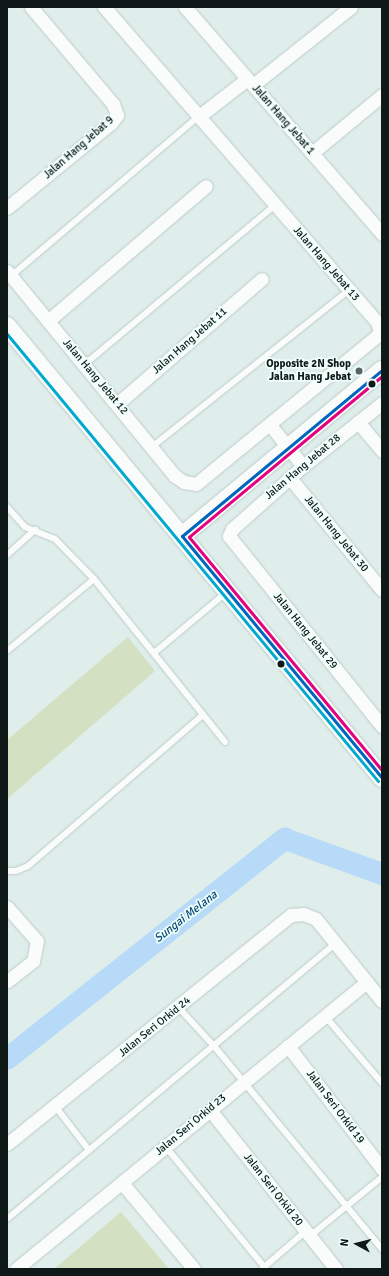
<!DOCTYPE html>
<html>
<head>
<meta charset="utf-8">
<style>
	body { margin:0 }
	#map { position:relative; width:389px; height:1276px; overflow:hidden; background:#dfeeeb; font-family:Signika,sans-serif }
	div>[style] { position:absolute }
	.green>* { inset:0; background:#d3e0c1 }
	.river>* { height:22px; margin:-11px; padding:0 11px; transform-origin:11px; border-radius:11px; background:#b7daf8 }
	.roads { filter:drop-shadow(0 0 1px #bfcbc8) drop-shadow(0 0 1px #bfcbc8) }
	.lane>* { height:6px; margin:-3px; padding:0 3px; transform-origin:3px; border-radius:3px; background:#fafcfc }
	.street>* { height:13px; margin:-6.5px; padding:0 6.5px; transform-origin:6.5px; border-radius:6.5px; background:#fafcfc }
	.secondary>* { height:18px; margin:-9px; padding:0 9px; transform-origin:9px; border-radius:9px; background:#fafcfc }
	.bus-1>* { height:3px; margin:-1.5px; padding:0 1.5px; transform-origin:1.5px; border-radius:1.5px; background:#0065bd }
	.bus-2>* { height:3px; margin:-1.5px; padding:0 1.5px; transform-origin:1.5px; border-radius:1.5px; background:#00a9ce }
	.bus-3>* { height:3px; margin:-1.5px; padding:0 1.5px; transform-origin:1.5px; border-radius:1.5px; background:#e5007d }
	.dots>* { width:11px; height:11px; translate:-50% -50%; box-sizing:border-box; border:2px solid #effffb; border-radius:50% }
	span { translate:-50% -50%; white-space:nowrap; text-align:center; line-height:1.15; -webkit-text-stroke:3.5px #effffb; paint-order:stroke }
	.street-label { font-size:11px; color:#0f1917 }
	.poi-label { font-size:11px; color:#0f1917; font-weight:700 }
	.right { translate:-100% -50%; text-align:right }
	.water-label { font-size:12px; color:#0a497a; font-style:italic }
	.frame { position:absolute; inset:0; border:8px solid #0f1917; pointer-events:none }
	.north { position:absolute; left:337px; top:1224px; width:40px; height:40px; -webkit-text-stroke:3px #effffb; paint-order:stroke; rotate:277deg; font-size:11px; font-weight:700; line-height:16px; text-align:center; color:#0f1917 }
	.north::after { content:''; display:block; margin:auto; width:14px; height:18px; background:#0f1917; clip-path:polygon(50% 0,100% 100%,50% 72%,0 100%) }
</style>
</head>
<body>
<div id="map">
	<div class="green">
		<i style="clip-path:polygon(128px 637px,155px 671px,7px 799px,7px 740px)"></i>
		<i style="clip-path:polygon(121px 1212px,169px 1269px,54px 1269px)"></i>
	</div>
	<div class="river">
		<i style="left:7px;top:1059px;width:355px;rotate:-38.4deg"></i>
		<i style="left:285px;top:839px;width:103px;rotate:19.8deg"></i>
	</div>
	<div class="roads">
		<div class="lane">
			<i style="left:11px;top:276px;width:245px;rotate:-40.4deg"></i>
			<i style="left:85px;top:364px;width:246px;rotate:-39.9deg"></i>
			<i style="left:153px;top:446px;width:251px;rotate:-38.5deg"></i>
			<i style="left:7px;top:507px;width:27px;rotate:48deg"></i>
			<i style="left:25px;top:527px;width:32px;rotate:22deg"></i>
			<i style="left:55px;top:539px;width:56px;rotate:45.7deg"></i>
			<i style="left:94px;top:579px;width:209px;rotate:51.2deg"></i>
			<i style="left:7px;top:555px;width:38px;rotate:-42deg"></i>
			<i style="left:7px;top:651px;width:113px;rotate:-39.6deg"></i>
			<i style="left:154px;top:653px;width:95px;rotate:-39.9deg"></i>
			<i style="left:7px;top:871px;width:9px"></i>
			<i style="left:16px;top:871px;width:13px;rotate:-23deg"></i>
			<i style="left:28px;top:866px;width:231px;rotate:-40.8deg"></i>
			<i style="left:179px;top:1008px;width:52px;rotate:47.4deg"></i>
			<i style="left:214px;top:1046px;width:264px;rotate:50.4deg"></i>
			<i style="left:325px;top:1016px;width:88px;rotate:49.6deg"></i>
			<i style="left:55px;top:1106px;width:56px;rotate:52.3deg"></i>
			<i style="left:165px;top:1146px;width:159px;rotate:50.6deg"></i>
			<i style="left:7px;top:1219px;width:428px;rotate:-40deg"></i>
			<i style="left:310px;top:1236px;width:93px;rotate:-39.3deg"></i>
			<i style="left:263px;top:1268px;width:57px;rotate:-40.7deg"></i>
		</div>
		<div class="street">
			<i style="left:185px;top:7px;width:301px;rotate:49deg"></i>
			<i style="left:253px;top:85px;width:125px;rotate:-38.5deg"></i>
			<i style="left:198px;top:117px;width:62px;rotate:-37.8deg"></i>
			<i style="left:312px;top:153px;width:91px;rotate:-39.6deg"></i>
			<i style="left:7px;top:208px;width:134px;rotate:-39.3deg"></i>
			<i style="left:111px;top:123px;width:10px;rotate:-53deg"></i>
			<i style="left:117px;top:115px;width:12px;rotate:-110deg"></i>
			<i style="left:113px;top:104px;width:127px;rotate:-130.2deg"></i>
			<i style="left:7px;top:271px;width:265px;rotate:50.7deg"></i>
			<i style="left:175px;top:476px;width:11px;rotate:34deg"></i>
			<i style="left:184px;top:482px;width:12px;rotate:9deg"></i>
			<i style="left:196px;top:484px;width:234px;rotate:-39.3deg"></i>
			<i style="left:377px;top:336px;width:6px;rotate:-59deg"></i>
			<i style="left:380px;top:331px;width:9px;rotate:-108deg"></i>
			<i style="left:377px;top:322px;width:417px;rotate:-130.9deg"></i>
			<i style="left:49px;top:320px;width:206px;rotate:-40.5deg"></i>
			<i style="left:382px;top:403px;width:101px;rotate:141.4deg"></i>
			<i style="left:303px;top:466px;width:95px;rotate:138.4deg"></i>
			<i style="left:232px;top:529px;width:8px;rotate:113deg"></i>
			<i style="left:229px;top:536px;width:244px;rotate:51.2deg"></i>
			<i style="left:117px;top:404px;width:191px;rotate:-40.8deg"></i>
			<i style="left:358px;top:422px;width:38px;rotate:50deg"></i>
			<i style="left:270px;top:425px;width:53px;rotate:51.2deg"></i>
			<i style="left:290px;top:478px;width:145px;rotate:50.6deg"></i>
			<i style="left:7px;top:907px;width:45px;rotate:48.6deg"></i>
			<i style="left:37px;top:941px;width:20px;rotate:101deg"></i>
			<i style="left:33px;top:961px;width:33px;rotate:142deg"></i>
			<i style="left:288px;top:1046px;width:155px;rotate:52.6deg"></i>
			<i style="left:210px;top:1110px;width:203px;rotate:51.6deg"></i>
			<i style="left:7px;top:1144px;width:365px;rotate:-38.9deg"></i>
			<i style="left:291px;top:915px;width:13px;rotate:-4deg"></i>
			<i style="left:304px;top:914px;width:13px;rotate:23deg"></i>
			<i style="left:316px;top:919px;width:105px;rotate:51.2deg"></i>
			<i style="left:122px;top:1183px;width:112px;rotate:50.1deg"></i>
			<i style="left:16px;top:1269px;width:453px;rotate:-39.3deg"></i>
		</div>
		<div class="secondary">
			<i style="left:7px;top:326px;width:587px;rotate:50.32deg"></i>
			<i style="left:182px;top:536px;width:260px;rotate:-39.7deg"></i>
		</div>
	</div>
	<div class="bus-1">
		<i style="left:182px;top:536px;width:314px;rotate:50.4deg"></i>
		<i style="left:182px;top:536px;width:260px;rotate:-39.7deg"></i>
	</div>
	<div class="bus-2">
		<i style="left:7px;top:334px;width:581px;rotate:50.31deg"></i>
	</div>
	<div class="bus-3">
		<i style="left:382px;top:376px;width:251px;rotate:140.2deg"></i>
		<i style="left:189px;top:537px;width:303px;rotate:50.4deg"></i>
	</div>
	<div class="dots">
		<i style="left:359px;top:371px;background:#586461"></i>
		<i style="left:372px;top:384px;background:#0f1917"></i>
		<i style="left:281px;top:664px;background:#0f1917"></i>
	</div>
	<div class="street-label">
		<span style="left:283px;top:120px;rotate:49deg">Jalan Hang Jebat 1</span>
		<span style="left:79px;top:148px;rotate:-41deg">Jalan Hang Jebat 9</span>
		<span style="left:326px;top:264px;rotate:49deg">Jalan Hang Jebat 13</span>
		<span style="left:190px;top:341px;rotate:-41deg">Jalan Hang Jebat 11</span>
		<span style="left:95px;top:377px;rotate:50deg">Jalan Hang Jebat 12</span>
		<span style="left:303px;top:467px;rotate:-40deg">Jalan Hang Jebat 28</span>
		<span style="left:336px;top:534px;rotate:51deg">Jalan Hang Jebat 30</span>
		<span style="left:305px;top:631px;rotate:51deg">Jalan Hang Jebat 29</span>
		<span style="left:155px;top:1027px;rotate:-39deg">Jalan Seri Orkid 24</span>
		<span style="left:335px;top:1107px;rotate:53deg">Jalan Seri Orkid 19</span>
		<span style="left:191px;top:1125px;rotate:-40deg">Jalan Seri Orkid 23</span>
		<span style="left:273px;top:1190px;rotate:52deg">Jalan Seri Orkid 20</span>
	</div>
	<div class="poi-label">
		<span class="right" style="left:351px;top:371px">Opposite 2N Shop<br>Jalan Hang Jebat</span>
	</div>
	<div class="water-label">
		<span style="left:186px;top:917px;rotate:-38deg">Sungai Melana</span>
	</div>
	<div class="frame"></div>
	<div class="north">N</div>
</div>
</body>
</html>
